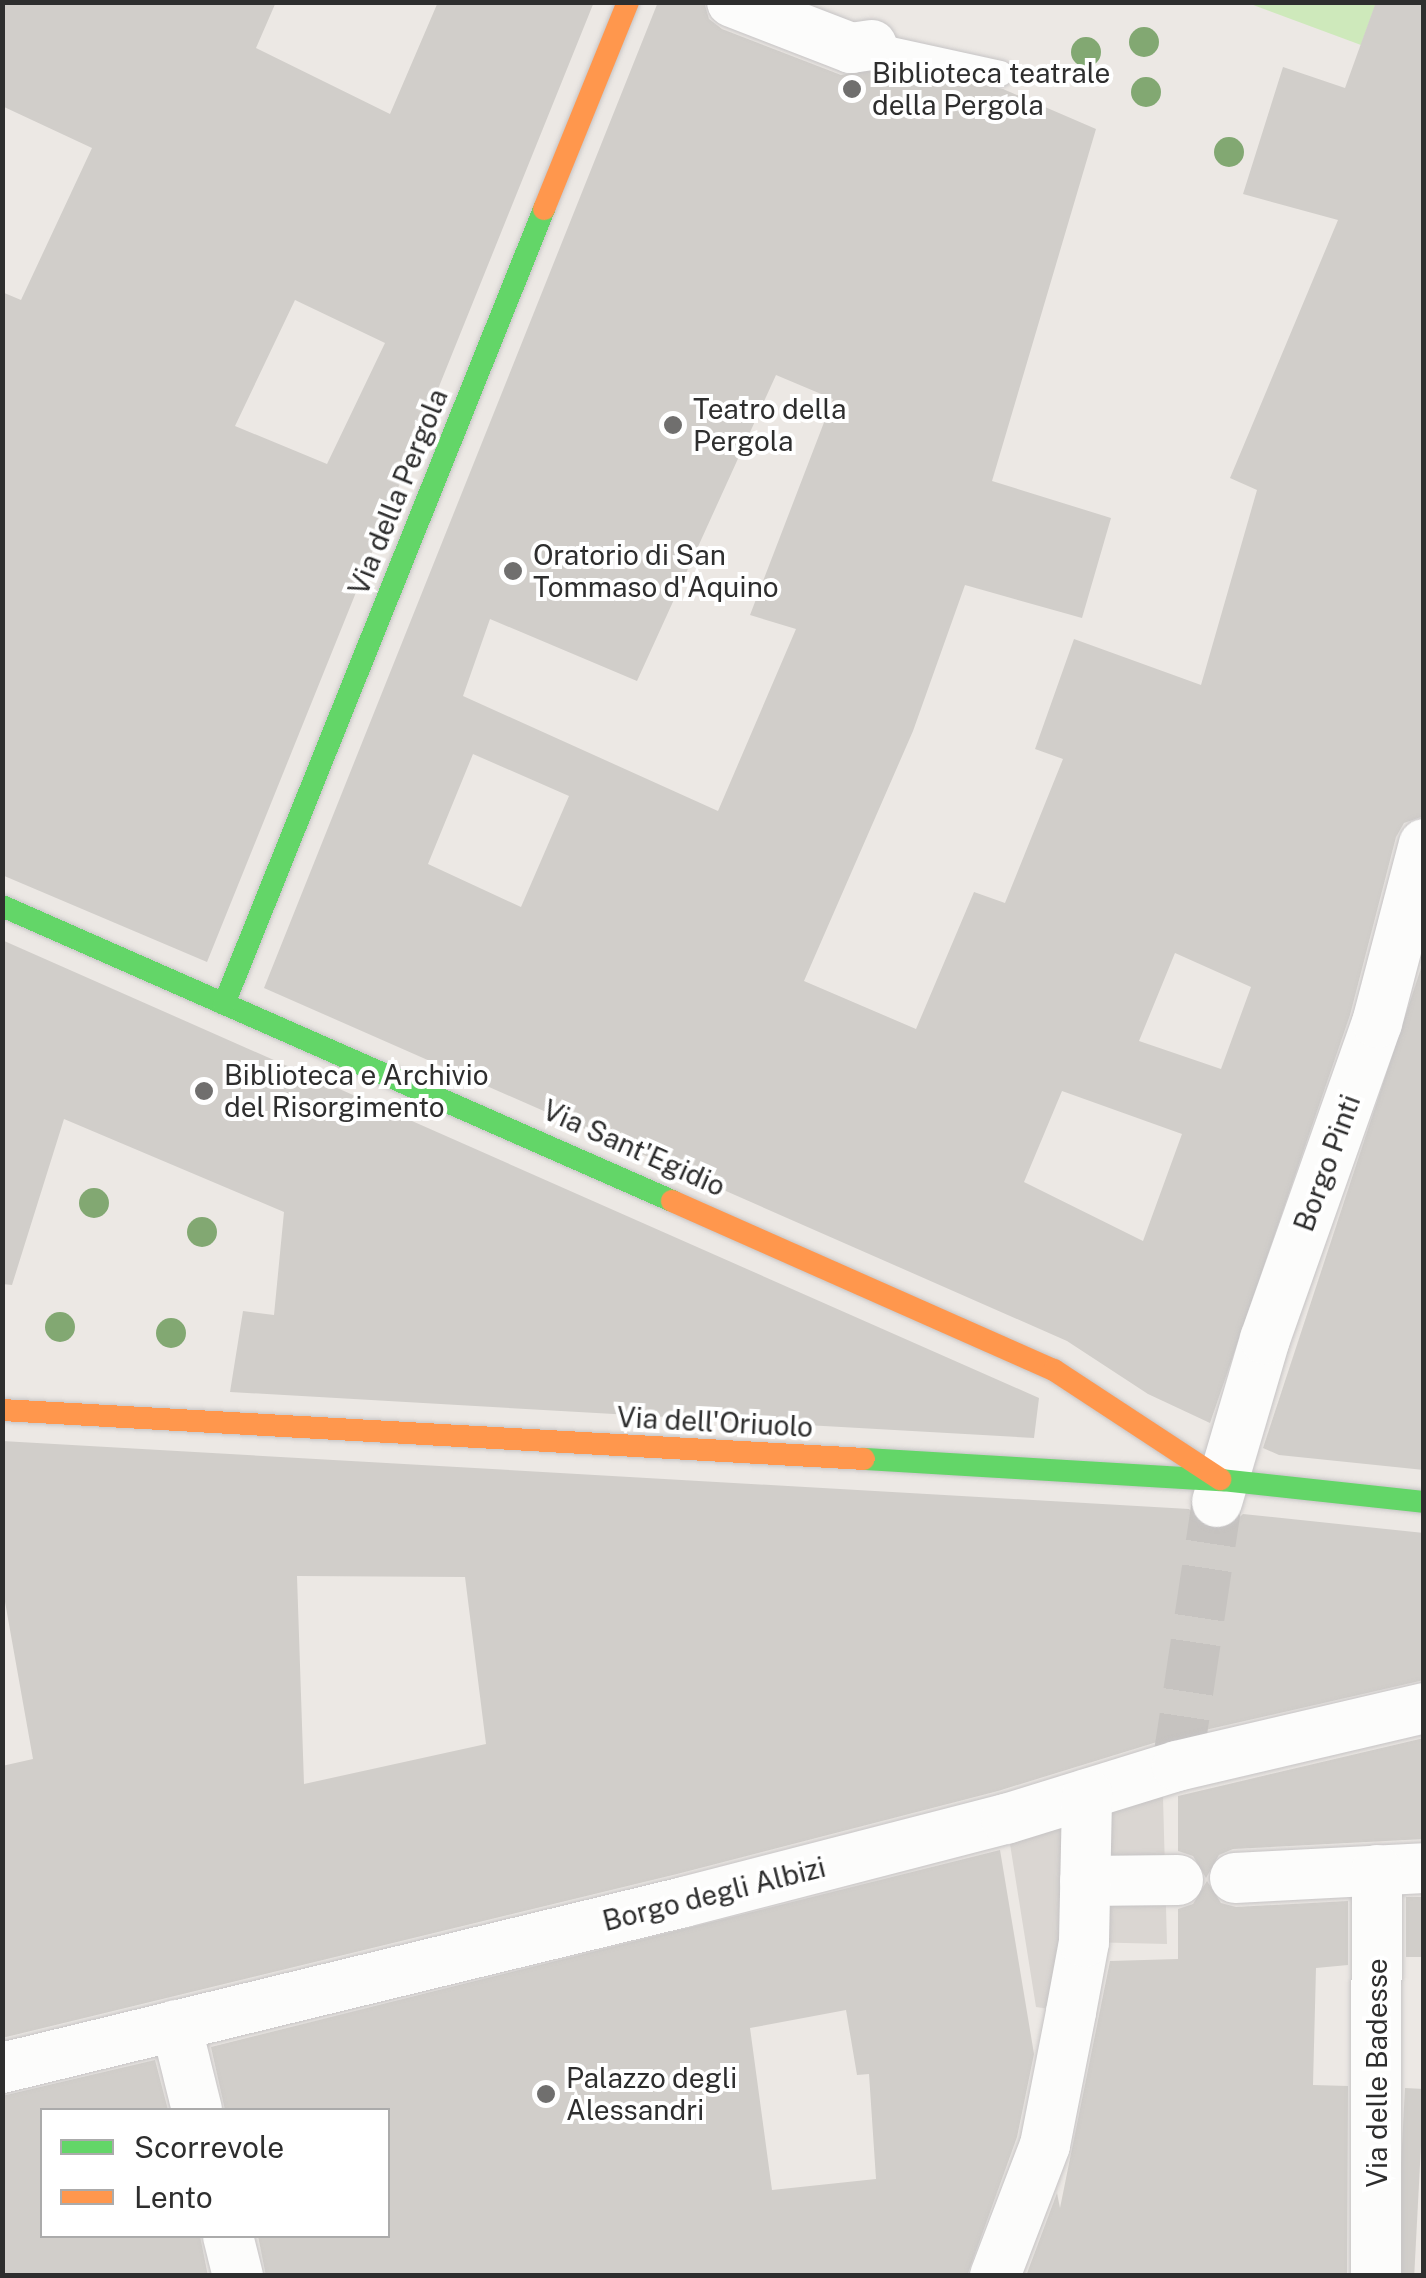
<!DOCTYPE html>
<html>
<head>
<meta charset="utf-8">
<style>
	body { margin:0 }
	#map { position:relative; width:1426px; height:2278px; overflow:hidden; background:#ece8e4; font-family:"Public Sans",sans-serif }
	div>[style] { position:absolute }
	.green>* { inset:0; background:#cee9bb }
	.plaza>* { inset:0; background:#dad6d2 }
	.building>* { inset:0; background:#d1ceca; transform-origin:0 0 }
	.street-tunnel>* { height:50px; margin-top:-25px; transform-origin:0; background:repeating-linear-gradient(90deg,#c6c3c0 0 50px,transparent 0 75px) }
	.roads { filter:drop-shadow(0 0 2px #c6c4c5) drop-shadow(0 0 2px #c6c4c5) }
	.lane>* { height:25px; margin:-12.5px; padding:0 12.5px; transform-origin:12.5px; border-radius:12.5px; background:#fcfcfb }
	.street>* { height:50px; margin:-25px; padding:0 25px; transform-origin:25px; border-radius:25px; background:#fcfcfb }
	.fast>* { height:22px; margin:-11px; padding:0 11px; transform-origin:11px; border-radius:11px; background:#63d668 }
	.slow>* { height:22px; margin:-11px; padding:0 11px; transform-origin:11px; border-radius:11px; background:#ff974d }
	.trees>* { width:30px; height:30px; margin:-15px; border-radius:50%; background:#82a872 }
	.dots>* { width:28px; height:28px; translate:-50% -50%; box-sizing:border-box; border:5px solid #fff; border-radius:50% }
	span { translate:-50% -50%; white-space:nowrap; text-align:center; line-height:1.15; -webkit-text-stroke:8px #fff; paint-order:stroke }
	.poi-label { font-size:28px; color:#2e2e2e }
	.left { translate:0 -50%; text-align:left }
	.street-label { font-size:28px; color:#2e2e2e }
	.frame { position:absolute; inset:0; border:5px solid #2e2e2e; pointer-events:none }
	.legend { position:absolute; left:40px; top:2108px; width:350px; height:130px; box-sizing:border-box; background:#fff; border:2px solid #ababab; margin:0; padding:12px 18px; list-style:none; font-size:30px; color:#2e2e2e }
	.legend li { display:flex; align-items:center; gap:20px; height:50px }
	.legend b { width:50px; border:2px solid #ababab }
</style>
</head>
<body>
<div id="map">
	<div class="green">
		<i style="clip-path:polygon(1248px 3px,1376px 3px,1361px 45px)"></i>
	</div>
	<div class="plaza">
		<i style="clip-path:polygon(1177px 1766px,1163px 1797px,1167px 1944px,1084px 1942px,1071px 2012px,1036px 2007px,1006px 1819px)"></i>
	</div>
	<div class="building">
		<i style="clip-path:polygon(evenodd,2px 2px,276px 2px,256px 48px,390px 114px,438px 2px,594px 2px,207px 962px,2px 875px,2px 292px,21px 300px,92px 148px,2px 106px,2px 2px,295px 300px,385px 343px,327px 464px,235px 426px,295px 300px)"></i>
		<i style="clip-path:polygon(evenodd,658px 2px,704px 2px,709px 19px,722px 29px,841px 75px,891px 66px,1003px 89px,1096px 129px,992px 481px,1111px 518px,1082px 618px,965px 585px,913px 731px,804px 981px,916px 1029px,974px 892px,1005px 903px,1063px 759px,1035px 749px,1074px 639px,1201px 685px,1257px 490px,1230px 478px,1338px 220px,1243px 194px,1283px 67px,1345px 88px,1376px 2px,1424px 2px,1424px 816px,1404px 823px,1396px 837px,1350px 1015px,1210px 1423px,1148px 1394px,1067px 1341px,264px 988px,658px 2px,776px 375px,833px 399px,750px 615px,796px 629px,718px 811px,463px 696px,490px 619px,637px 681px,776px 375px,658px 2px,473px 754px,569px 796px,521px 907px,428px 864px,473px 754px,658px 2px,1175px 953px,1251px 987px,1221px 1069px,1139px 1041px,1175px 953px,658px 2px,1062px 1091px,1182px 1134px,1143px 1241px,1024px 1182px,1062px 1091px)"></i>
		<i style="clip-path:polygon(2px 940px,1039px 1398px,1034px 1438px,230px 1392px,243px 1311px,274px 1315px,284px 1212px,64px 1119px,12px 1285px,2px 1284px)"></i>
		<i style="clip-path:polygon(1424px 959px,1424px 1470px,1279px 1455px,1263px 1448px)"></i>
		<i style="clip-path:polygon(evenodd,2px 1441px,1189px 1509px,1210px 1530px,1225px 1530px,1243px 1514px,1424px 1533px,1424px 1680px,1170px 1738px,998px 1791px,677px 1874px,2px 2038px,2px 1766px,33px 1759px,2px 1585px,2px 1441px,297px 1576px,465px 1577px,486px 1744px,304px 1784px,297px 1576px)"></i>
		<i style="clip-path:polygon(1424px 1738px,1424px 1839px,1233px 1849px,1219px 1855px,1206px 1878px,1193px 1856px,1178px 1851px,1178px 1796px)"></i>
		<i style="clip-path:polygon(evenodd,1000px 1850px,1034px 2054px,1017px 2137px,967px 2276px,266px 2276px,258px 2236px,388px 2236px,388px 2110px,225px 2110px,211px 2047px,1000px 1850px,846px 2010px,857px 2075px,869px 2074px,876px 2179px,772px 2190px,750px 2028px,846px 2010px)"></i>
		<i style="clip-path:polygon(1207px 1881px,1221px 1903px,1236px 1907px,1348px 1901px,1348px 1965px,1316px 1968px,1313px 2085px,1348px 2086px,1347px 2276px,1026px 2276px,1057px 2193px,1060px 2208px,1110px 1961px,1178px 1959px,1178px 1909px,1193px 1904px)"></i>
		<i style="left:1424px;top:1897px;width:60px;height:18px;rotate:90deg"></i>
		<i style="clip-path:polygon(155px 2060px,168px 2110px,42px 2110px,42px 2236px,200px 2236px,208px 2276px,2px 2276px,2px 2096px)"></i>
		<i style="left:1405px;top:2088px;width:19px;height:188px;rotate:3deg"></i>
	</div>
	<div class="street-tunnel">
		<i style="left:1177px;top:1766px;width:267px;rotate:-81.4deg"></i>
	</div>
	<div class="roads">
		<div class="lane">
			<i style="left:872px;top:45px;width:131px;rotate:12.3deg"></i>
		</div>
		<div class="street">
			<i style="left:732px;top:2px;width:128px;rotate:21.1deg"></i>
			<i style="left:851px;top:48px;width:21px;rotate:-8deg"></i>
			<i style="left:1217px;top:1502px;width:170px;rotate:-73.6deg"></i>
			<i style="left:1265px;top:1339px;width:335px;rotate:-70.5deg"></i>
			<i style="left:1377px;top:1023px;width:185px;rotate:-75.3deg"></i>
			<i style="left:1235px;top:1878px;width:189px;rotate:-3deg"></i>
			<i style="left:1085px;top:1881px;width:93px;rotate:-0.6deg"></i>
			<i style="left:176px;top:2025px;width:88px;rotate:76.1deg"></i>
			<i style="left:2px;top:2068px;width:702px;rotate:-13.68deg"></i>
			<i style="left:684px;top:1902px;width:333px;rotate:-14.5deg"></i>
			<i style="left:1006px;top:1819px;width:179px;rotate:-17.2deg"></i>
			<i style="left:1177px;top:1766px;width:254px;rotate:-13.2deg"></i>
			<i style="left:228px;top:2236px;width:41px;rotate:76deg"></i>
			<i style="left:995px;top:2276px;width:140px;rotate:-69.1deg"></i>
			<i style="left:1045px;top:2145px;width:136px;rotate:-78.9deg"></i>
			<i style="left:1071px;top:2012px;width:71px;rotate:-79.5deg"></i>
			<i style="left:1084px;top:1942px;width:148px;rotate:-88.8deg"></i>
			<i style="left:1376px;top:2276px;width:406px;rotate:-89.9deg"></i>
		</div>
		<div class="fast">
			<i style="left:2px;top:906px;width:732px;rotate:23.76deg"></i>
			<i style="left:224px;top:1004px;width:857px;rotate:-68.07deg"></i>
			<i style="left:864px;top:1459px;width:359px;rotate:3.4deg"></i>
			<i style="left:1222px;top:1480px;width:203px;rotate:6.2deg"></i>
		</div>
		<div class="slow">
			<i style="left:544px;top:209px;width:223px;rotate:-67.9deg"></i>
			<i style="left:672px;top:1201px;width:418px;rotate:23.9deg"></i>
			<i style="left:1054px;top:1370px;width:199px;rotate:33.3deg"></i>
			<i style="left:2px;top:1410px;width:863px;rotate:3.25deg"></i>
		</div>
	</div>
	<div class="trees">
		<i style="left:1144px;top:42px"></i>
		<i style="left:1086px;top:52px"></i>
		<i style="left:1146px;top:92px"></i>
		<i style="left:1229px;top:152px"></i>
		<i style="left:94px;top:1203px"></i>
		<i style="left:202px;top:1232px"></i>
		<i style="left:60px;top:1327px"></i>
		<i style="left:171px;top:1333px"></i>
	</div>
	<div class="dots">
		<i style="left:852px;top:89px;background:#706f6e"></i>
		<i style="left:673px;top:425px;background:#706f6e"></i>
		<i style="left:513px;top:571px;background:#706f6e"></i>
		<i style="left:204px;top:1091px;background:#706f6e"></i>
		<i style="left:546px;top:2094px;background:#706f6e"></i>
	</div>
	<div class="poi-label">
		<span class="left" style="left:872px;top:89px">Biblioteca teatrale<br>della Pergola</span>
		<span class="left" style="left:693px;top:425px">Teatro della<br>Pergola</span>
		<span class="left" style="left:533px;top:571px">Oratorio di San<br>Tommaso d'Aquino</span>
		<span class="left" style="left:224px;top:1091px">Biblioteca e Archivio<br>del Risorgimento</span>
		<span class="left" style="left:566px;top:2094px">Palazzo degli<br>Alessandri</span>
	</div>
	<div class="street-label">
		<span style="left:398px;top:492px;rotate:-68deg">Via della Pergola</span>
		<span style="left:634px;top:1148px;rotate:24deg">Via Sant'Egidio</span>
		<span style="left:1327px;top:1163px;rotate:-70deg">Borgo Pinti</span>
		<span style="left:715px;top:1422px;rotate:3deg">Via dell'Oriuolo</span>
		<span style="left:714px;top:1894px;rotate:-14deg">Borgo degli Albizi</span>
		<span style="left:1377px;top:2073px;rotate:-90deg">Via delle Badesse</span>
	</div>
	<div class="frame"></div>
	<ul class="legend">
	<li><b style="height:12px;background:#63d668"></b>Scorrevole</li>
	<li><b style="height:12px;background:#ff974d"></b>Lento</li>
	</ul>
</div>
</body>
</html>
